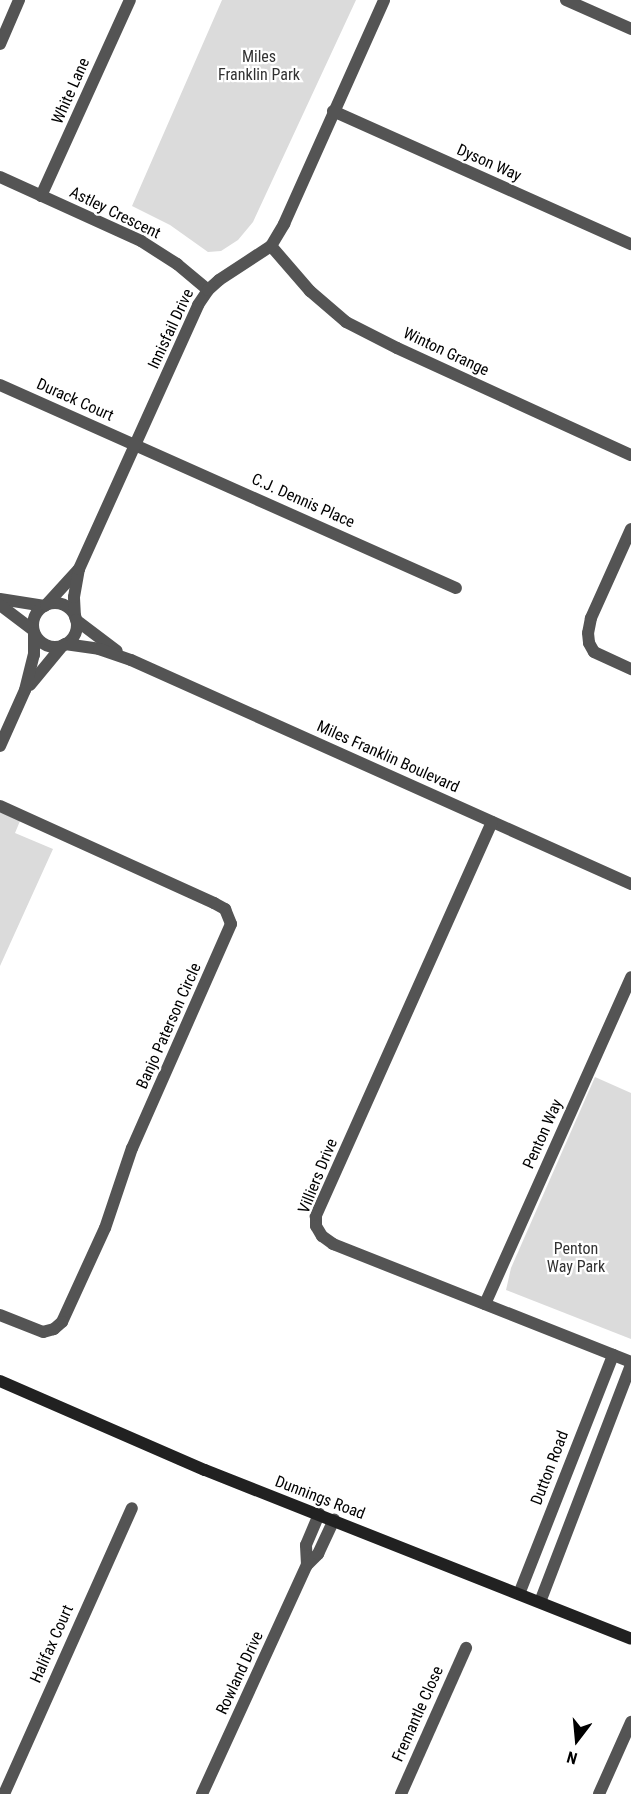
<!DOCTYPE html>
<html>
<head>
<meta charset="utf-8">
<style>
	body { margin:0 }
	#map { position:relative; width:631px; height:1794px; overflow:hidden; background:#fff; font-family:"Roboto Condensed",sans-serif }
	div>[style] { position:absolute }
	.green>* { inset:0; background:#dbdbdb }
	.street>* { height:12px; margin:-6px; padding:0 6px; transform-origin:6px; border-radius:6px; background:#545454 }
	.street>.ring { margin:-6px; padding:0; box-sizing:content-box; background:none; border:12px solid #545454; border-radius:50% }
	.secondary>* { height:12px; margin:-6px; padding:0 6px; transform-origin:6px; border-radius:6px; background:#212121 }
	span { translate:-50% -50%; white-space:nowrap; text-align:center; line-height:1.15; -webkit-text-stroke:4.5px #fff; paint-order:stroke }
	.park-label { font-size:16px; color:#323232 }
	.street-label { font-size:16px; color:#000 }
	.north { position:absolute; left:547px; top:1710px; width:60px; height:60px; -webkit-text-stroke:4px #fff; paint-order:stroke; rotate:196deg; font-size:16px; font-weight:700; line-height:24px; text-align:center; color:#000 }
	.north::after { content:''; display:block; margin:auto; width:21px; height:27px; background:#000; clip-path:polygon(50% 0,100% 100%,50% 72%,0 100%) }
</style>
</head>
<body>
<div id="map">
	<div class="green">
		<i style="clip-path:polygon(222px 0,356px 0,253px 222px,238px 240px,221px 251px,208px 252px,170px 225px,132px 206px)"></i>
		<i style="clip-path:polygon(0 812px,20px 821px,15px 833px,53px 849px,0 966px)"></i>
		<i style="clip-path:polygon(595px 1077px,631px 1093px,631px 1339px,506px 1290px,511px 1268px)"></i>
	</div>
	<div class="street">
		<i style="left:566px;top:0;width:71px;rotate:24deg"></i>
		<i style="left:0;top:44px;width:48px;rotate:-66.6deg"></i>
		<i style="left:333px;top:111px;width:326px;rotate:24.1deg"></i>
		<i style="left:0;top:177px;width:155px;rotate:24.4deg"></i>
		<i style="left:141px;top:241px;width:43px;rotate:32.6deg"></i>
		<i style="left:177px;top:264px;width:40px;rotate:40deg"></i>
		<i style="left:41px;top:196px;width:215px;rotate:-65.6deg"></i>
		<i style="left:271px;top:246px;width:60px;rotate:49.1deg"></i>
		<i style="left:310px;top:291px;width:48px;rotate:40.7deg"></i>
		<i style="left:346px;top:322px;width:57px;rotate:27deg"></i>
		<i style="left:397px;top:348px;width:257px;rotate:24.6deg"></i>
		<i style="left:0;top:385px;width:499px;rotate:24deg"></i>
		<i style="left:631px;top:529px;width:98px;rotate:114.2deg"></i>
		<i style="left:591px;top:618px;width:15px;rotate:101deg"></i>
		<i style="left:588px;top:633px;width:10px;rotate:84deg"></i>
		<i style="left:589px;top:643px;width:10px;rotate:61deg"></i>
		<i style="left:594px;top:652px;width:41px;rotate:24.7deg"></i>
		<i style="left:0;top:599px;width:45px;rotate:9deg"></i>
		<i class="ring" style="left:33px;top:603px;width:32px;height:32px"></i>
		<i style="left:0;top:605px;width:41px;rotate:37.1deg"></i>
		<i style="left:46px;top:605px;width:49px;rotate:-47.5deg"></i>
		<i style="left:75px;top:617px;width:20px;rotate:-93deg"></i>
		<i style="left:74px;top:597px;width:28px;rotate:-80deg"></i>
		<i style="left:79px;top:569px;width:290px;rotate:-65.7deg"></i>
		<i style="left:198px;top:305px;width:18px;rotate:-56deg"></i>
		<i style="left:208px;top:290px;width:15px;rotate:-42deg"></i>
		<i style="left:219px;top:280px;width:62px;rotate:-33.2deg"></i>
		<i style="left:271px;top:246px;width:26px;rotate:-59deg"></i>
		<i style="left:284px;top:224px;width:245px;rotate:-65.9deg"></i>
		<i style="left:76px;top:620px;width:51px;rotate:37.1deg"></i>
		<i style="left:65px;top:644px;width:34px;rotate:8deg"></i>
		<i style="left:99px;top:649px;width:34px;rotate:19deg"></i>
		<i style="left:131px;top:660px;width:548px;rotate:24.13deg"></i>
		<i style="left:30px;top:685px;width:52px;rotate:-50.5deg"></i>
		<i style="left:0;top:746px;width:61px;rotate:-65.9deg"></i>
		<i style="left:25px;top:690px;width:36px;rotate:-76deg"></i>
		<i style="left:34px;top:655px;width:22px;rotate:-90deg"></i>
		<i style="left:0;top:806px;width:235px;rotate:24.4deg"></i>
		<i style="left:214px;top:903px;width:13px;rotate:29deg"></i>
		<i style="left:225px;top:909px;width:16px;rotate:68deg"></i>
		<i style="left:231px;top:924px;width:245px;rotate:113.8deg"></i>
		<i style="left:132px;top:1148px;width:84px;rotate:108.6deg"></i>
		<i style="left:105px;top:1228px;width:103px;rotate:114.6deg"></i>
		<i style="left:62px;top:1322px;width:11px;rotate:139deg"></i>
		<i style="left:54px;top:1329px;width:11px;rotate:165deg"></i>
		<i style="left:43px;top:1332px;width:46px;rotate:-158.4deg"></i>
		<i style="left:492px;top:822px;width:432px;rotate:114.1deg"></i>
		<i style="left:316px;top:1216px;width:10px;rotate:90deg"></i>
		<i style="left:316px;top:1226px;width:12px;rotate:59deg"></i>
		<i style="left:322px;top:1236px;width:14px;rotate:36deg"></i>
		<i style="left:333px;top:1244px;width:321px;rotate:21.6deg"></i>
		<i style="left:485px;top:1304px;width:358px;rotate:-65.9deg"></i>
		<i style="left:307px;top:1565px;width:20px;rotate:-93deg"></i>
		<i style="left:306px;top:1545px;width:34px;rotate:-67deg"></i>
		<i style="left:519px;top:1594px;width:257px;rotate:-68.5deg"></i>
		<i style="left:540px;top:1602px;width:254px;rotate:-69deg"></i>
		<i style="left:4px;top:1794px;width:313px;rotate:-65.9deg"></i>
		<i style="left:202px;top:1794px;width:252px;rotate:-65.4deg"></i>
		<i style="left:307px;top:1565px;width:16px;rotate:-45deg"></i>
		<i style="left:318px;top:1554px;width:38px;rotate:-65deg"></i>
		<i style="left:401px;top:1794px;width:160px;rotate:-66deg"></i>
		<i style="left:599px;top:1794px;width:79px;rotate:-66deg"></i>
	</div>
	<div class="secondary">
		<i style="left:0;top:1381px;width:223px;rotate:23.5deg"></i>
		<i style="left:205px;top:1470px;width:458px;rotate:21.6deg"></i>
	</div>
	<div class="park-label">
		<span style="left:259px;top:66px">Miles<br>Franklin Park</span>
		<span style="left:576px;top:1258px">Penton<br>Way Park</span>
	</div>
	<div class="street-label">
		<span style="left:71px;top:91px;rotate:-66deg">White Lane</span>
		<span style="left:489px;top:163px;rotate:24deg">Dyson Way</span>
		<span style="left:115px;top:213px;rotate:26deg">Astley Crescent</span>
		<span style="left:171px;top:329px;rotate:-65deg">Innisfail Drive</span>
		<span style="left:446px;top:352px;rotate:25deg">Winton Grange</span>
		<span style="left:75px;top:400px;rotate:24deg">Durack Court</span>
		<span style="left:303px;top:501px;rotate:24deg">C.J. Dennis Place</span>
		<span style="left:388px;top:757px;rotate:24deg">Miles Franklin Boulevard</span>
		<span style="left:169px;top:1026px;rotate:-66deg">Banjo Paterson Circle</span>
		<span style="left:543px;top:1134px;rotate:-66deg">Penton Way</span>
		<span style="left:318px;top:1176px;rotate:-68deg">Villiers Drive</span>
		<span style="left:550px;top:1468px;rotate:-69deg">Dutton Road</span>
		<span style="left:320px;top:1498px;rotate:21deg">Dunnings Road</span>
		<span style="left:52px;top:1644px;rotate:-66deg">Halifax Court</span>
		<span style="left:240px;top:1673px;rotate:-65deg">Rowland Drive</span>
		<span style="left:418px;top:1714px;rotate:-66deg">Fremantle Close</span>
	</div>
	<div class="north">N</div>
</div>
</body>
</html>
